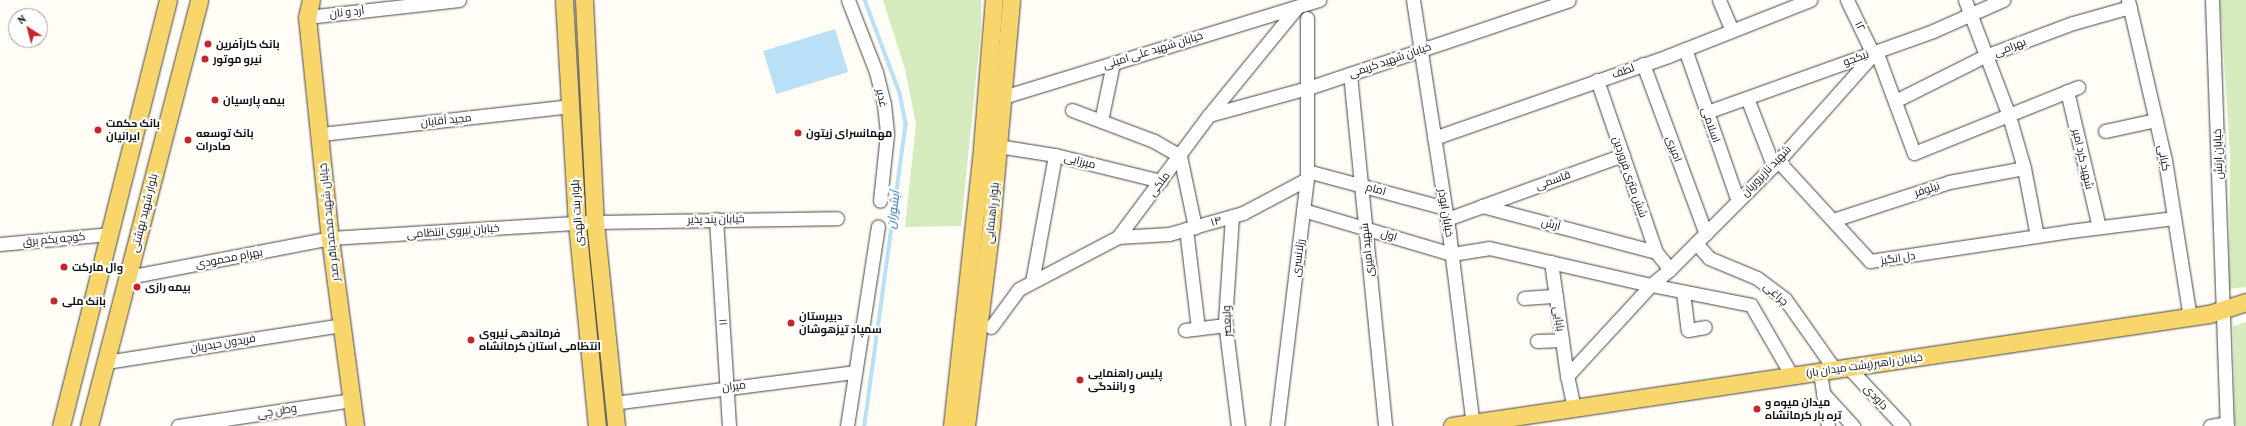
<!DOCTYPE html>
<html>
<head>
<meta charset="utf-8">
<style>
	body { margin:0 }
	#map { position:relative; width:2246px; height:426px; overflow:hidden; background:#fffdf5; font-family:"Crimson Pro",Cairo,serif }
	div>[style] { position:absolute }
	.green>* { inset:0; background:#d5ebbd }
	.water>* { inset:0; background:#b9e0f7; transform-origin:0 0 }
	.stream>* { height:3.5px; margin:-1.75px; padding:0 1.75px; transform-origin:1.75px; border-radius:1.75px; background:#b9e0f7 }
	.roads { filter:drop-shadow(0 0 1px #444) drop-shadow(0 0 1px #444) }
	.minor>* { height:13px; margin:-6.5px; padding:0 6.5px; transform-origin:6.5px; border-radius:6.5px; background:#fff }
	.major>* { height:17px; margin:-8.5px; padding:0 8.5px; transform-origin:8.5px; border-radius:8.5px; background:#f9d66b }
	.dots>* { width:11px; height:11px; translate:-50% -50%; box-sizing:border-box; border:2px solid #fff; border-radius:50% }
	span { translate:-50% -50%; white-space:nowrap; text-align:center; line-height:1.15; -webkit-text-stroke:4px #fff; paint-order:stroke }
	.street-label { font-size:11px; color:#111 }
	.poi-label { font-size:11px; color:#111; font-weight:700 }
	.left { translate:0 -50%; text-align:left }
	.water-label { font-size:12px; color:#1768a6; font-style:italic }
	.north { position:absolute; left:8px; top:8px; width:40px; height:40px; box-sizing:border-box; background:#fff; border:1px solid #a0a0a0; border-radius:50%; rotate:324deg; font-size:11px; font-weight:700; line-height:16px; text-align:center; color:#111 }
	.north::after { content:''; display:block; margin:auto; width:14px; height:18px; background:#c4262e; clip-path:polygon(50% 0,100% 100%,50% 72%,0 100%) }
</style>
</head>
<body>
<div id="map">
	<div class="green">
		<i style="clip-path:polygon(883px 0,981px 0,981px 29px,961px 226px,905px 227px,916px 124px,905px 69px)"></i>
		<i style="clip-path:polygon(2220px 0,2246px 0,2246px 287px,2229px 289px,2230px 153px)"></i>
		<i style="clip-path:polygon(2246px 322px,2246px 426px,2235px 426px,2233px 326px)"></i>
	</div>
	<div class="water">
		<i style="left:835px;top:29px;width:45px;height:75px;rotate:73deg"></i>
	</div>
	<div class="stream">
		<i style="left:865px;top:0;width:99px;rotate:69.4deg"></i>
		<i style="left:900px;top:93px;width:33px;rotate:79deg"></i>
		<i style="left:906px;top:125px;width:304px;rotate:97.8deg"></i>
	</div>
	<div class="roads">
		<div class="minor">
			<i style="left:848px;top:0;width:77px;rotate:68.7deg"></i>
			<i style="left:876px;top:72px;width:33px;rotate:76deg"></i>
			<i style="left:884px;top:104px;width:30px;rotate:84deg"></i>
			<i style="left:887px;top:134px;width:67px;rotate:96deg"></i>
			<i style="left:1413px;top:0;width:236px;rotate:81.2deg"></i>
			<i style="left:1449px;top:233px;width:194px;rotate:82.9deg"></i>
			<i style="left:1719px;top:0;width:33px;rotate:67deg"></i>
			<i style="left:1847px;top:0;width:58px;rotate:64.3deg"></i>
			<i style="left:1965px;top:0;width:124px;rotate:69.2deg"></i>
			<i style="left:2009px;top:116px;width:54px;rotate:73.9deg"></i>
			<i style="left:2024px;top:168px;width:69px;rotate:79.2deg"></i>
			<i style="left:2128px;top:0;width:164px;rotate:77deg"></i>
			<i style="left:2165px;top:160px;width:159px;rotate:81deg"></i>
			<i style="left:2212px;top:0;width:426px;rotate:88deg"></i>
			<i style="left:307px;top:17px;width:153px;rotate:-6.4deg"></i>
			<i style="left:1685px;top:49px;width:161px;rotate:70.8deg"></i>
			<i style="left:1643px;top:64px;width:181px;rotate:69.7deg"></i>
			<i style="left:1350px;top:74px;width:354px;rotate:84.3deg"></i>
			<i style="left:1597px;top:80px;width:182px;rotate:71.1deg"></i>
			<i style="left:1656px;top:252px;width:22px;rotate:51deg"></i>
			<i style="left:2067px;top:91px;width:140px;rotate:76.8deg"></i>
			<i style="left:994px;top:97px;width:9px"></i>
			<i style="left:1003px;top:97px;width:331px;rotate:-17.1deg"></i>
			<i style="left:1747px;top:98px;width:72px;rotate:68.8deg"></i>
			<i style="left:1895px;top:101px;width:101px;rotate:-26.6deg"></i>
			<i style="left:1985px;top:56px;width:94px;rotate:-20.6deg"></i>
			<i style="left:2073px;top:23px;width:59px;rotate:-15.7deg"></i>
			<i style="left:1072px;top:110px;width:88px;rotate:20.7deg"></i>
			<i style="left:1154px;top:141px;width:30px;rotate:30deg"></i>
			<i style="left:1180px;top:156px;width:73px;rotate:78.1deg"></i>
			<i style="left:1707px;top:112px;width:240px;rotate:-19.7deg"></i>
			<i style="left:1933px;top:31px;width:77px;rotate:-23.9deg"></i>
			<i style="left:1209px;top:115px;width:103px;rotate:-15.3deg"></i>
			<i style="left:1308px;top:88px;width:275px;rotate:-18.6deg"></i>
			<i style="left:1101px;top:121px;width:59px;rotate:-78.3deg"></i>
			<i style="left:2105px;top:131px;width:52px;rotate:-12.2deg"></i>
			<i style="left:321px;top:134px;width:252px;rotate:-6.4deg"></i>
			<i style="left:1434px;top:138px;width:248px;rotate:-19.3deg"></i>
			<i style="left:1668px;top:56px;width:153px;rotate:-21.5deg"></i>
			<i style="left:998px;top:146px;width:58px;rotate:9deg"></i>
			<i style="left:1055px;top:155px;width:109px;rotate:13.8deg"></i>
			<i style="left:1778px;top:161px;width:136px;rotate:47.4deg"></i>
			<i style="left:1870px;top:261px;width:202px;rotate:-8.5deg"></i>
			<i style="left:2070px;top:231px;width:105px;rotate:-7.1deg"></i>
			<i style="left:1307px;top:171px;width:143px;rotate:15deg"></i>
			<i style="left:1482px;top:206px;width:150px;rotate:-19.9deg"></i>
			<i style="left:1303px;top:210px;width:155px;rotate:16.5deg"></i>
			<i style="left:1452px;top:254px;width:37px;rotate:-9deg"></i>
			<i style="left:1489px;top:248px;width:166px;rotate:12.9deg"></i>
			<i style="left:1651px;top:285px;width:102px;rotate:11.3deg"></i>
			<i style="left:1751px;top:305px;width:82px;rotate:60deg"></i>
			<i style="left:1232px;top:216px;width:106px;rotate:93.8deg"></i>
			<i style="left:1225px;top:322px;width:105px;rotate:82.9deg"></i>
			<i style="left:716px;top:219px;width:207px;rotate:86.4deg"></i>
			<i style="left:1447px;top:219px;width:37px;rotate:-20deg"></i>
			<i style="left:1482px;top:206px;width:180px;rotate:14.8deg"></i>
			<i style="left:1833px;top:220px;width:122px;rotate:-18.1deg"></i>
			<i style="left:1949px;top:182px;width:76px;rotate:-10.6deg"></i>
			<i style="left:1186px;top:229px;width:100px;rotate:83.1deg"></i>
			<i style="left:1118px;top:237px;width:51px;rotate:-3.4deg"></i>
			<i style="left:1169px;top:234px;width:77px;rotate:-15.8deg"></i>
			<i style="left:1243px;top:213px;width:72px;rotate:-28deg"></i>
			<i style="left:1696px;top:243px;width:20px;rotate:49deg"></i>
			<i style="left:1709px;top:258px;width:52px;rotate:22.6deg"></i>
			<i style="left:1757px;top:278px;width:35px;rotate:37deg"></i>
			<i style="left:1785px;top:299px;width:87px;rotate:54.8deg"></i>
			<i style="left:0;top:244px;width:109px;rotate:-5.2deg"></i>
			<i style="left:1551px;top:262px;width:115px;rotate:82deg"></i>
			<i style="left:128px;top:277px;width:206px;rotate:-10.9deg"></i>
			<i style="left:330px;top:238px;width:265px;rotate:-3.5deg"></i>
			<i style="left:595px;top:222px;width:242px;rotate:-0.9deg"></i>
			<i style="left:1032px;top:282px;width:129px;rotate:-79.7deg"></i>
			<i style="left:1683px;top:292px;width:38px;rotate:83deg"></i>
			<i style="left:1688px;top:330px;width:17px;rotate:-10deg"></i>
			<i style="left:1524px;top:298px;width:32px;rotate:-4deg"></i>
			<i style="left:991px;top:327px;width:47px;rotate:-53.6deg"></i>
			<i style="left:1019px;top:289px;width:112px;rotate:-27.7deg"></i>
			<i style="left:1118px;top:237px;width:152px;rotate:-53.3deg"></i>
			<i style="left:1209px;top:115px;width:139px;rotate:-50.8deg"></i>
			<i style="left:1185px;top:330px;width:41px;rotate:-7deg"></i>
			<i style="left:1537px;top:341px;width:25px;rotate:-2deg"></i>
			<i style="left:106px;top:362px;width:238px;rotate:-8.9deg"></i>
			<i style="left:1849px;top:368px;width:79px;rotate:47deg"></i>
			<i style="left:1820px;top:372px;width:55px;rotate:81.6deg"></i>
			<i style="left:1823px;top:393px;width:45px;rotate:47.7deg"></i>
			<i style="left:613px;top:403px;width:244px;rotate:-7.3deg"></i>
			<i style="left:1574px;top:408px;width:33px;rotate:-102deg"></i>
			<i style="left:1567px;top:376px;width:124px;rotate:-47.3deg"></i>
			<i style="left:1651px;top:285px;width:25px;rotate:-40deg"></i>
			<i style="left:1670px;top:269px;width:153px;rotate:-45deg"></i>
			<i style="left:1778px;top:161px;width:147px;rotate:-48.3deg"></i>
			<i style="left:1876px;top:51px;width:109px;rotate:69.6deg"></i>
			<i style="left:1914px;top:153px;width:177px;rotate:-21.9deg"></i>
			<i style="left:178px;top:426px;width:176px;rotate:-8.5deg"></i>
			<i style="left:847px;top:426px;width:202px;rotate:-81.2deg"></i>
			<i style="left:1277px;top:426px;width:249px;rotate:-83.1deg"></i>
			<i style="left:1307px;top:179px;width:161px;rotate:-90deg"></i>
			<i style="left:2210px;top:426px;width:17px;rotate:-10deg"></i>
		</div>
		<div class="major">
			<i style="left:311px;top:0;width:17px;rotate:103deg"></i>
			<i style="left:307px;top:17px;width:222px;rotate:84.1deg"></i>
			<i style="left:330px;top:238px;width:190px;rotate:82.4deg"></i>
			<i style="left:564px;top:0;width:223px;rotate:86.7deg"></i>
			<i style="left:577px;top:223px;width:204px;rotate:84.4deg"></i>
			<i style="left:584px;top:0;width:222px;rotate:87.2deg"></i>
			<i style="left:595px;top:222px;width:205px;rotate:84.1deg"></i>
			<i style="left:61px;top:426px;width:439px;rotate:-75.9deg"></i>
			<i style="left:89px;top:426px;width:440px;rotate:-75.5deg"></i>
			<i style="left:952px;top:426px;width:280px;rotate:-83.8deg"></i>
			<i style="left:982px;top:148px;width:148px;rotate:-85.4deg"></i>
			<i style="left:966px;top:426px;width:203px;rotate:-82.9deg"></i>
			<i style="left:991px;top:225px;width:226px;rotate:-84.9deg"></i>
			<i style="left:1452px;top:426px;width:765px;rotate:-8.42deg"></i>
			<i style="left:2209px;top:314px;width:39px;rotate:-18deg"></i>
		</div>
	</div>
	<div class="dots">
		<i style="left:208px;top:44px;background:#c4262e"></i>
		<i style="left:205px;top:59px;background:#c4262e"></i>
		<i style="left:215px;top:100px;background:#c4262e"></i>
		<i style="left:98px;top:130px;background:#c4262e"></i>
		<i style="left:798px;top:133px;background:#c4262e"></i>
		<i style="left:188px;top:140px;background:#c4262e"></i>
		<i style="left:64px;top:267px;background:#c4262e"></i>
		<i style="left:137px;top:287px;background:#c4262e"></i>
		<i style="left:54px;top:301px;background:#c4262e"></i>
		<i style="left:791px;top:323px;background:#c4262e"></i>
		<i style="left:471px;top:340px;background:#c4262e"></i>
		<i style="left:1080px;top:380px;background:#c4262e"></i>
		<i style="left:1757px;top:409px;background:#c4262e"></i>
	</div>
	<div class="street-label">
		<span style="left:347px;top:12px;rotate:-6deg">آرد و نان</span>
		<span style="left:1860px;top:26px;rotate:65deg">۱۲</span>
		<span style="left:2010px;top:47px;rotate:-21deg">بهرامی</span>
		<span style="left:1153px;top:50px;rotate:-17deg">خیابان شهید علی امینی</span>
		<span style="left:1856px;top:58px;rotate:-20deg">نیکجو</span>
		<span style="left:1390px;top:60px;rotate:-19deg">خیابان شهید کریمی</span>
		<span style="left:1623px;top:71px;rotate:-20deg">لطف</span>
		<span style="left:882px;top:98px;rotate:79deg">غدیر</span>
		<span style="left:446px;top:120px;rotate:-6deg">مجید آقایان</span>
		<span style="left:1711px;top:125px;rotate:71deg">اسلامی</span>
		<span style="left:1674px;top:149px;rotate:70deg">امیری</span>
		<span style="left:2218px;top:154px;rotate:-92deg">خیابان ارتش</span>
		<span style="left:2164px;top:158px;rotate:79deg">کیانی</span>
		<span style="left:2083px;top:159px;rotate:77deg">شهید کرد امیر</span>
		<span style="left:1080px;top:161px;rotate:14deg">میرزایی</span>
		<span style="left:1766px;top:171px;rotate:-46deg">شهید نازپروریان</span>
		<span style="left:1630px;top:177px;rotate:71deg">شش متری فروردین</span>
		<span style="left:1553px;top:180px;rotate:-20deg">قاسمی</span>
		<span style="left:1159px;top:184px;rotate:-53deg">ملکی</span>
		<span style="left:1376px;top:189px;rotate:15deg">امام</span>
		<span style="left:1927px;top:189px;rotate:-18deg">نیلوفر</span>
		<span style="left:144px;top:213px;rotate:-76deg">بلوار شهید بهشتی</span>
		<span style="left:577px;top:213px;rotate:-94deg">بلوار بنت الهدی</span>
		<span style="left:992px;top:213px;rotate:-84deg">بلوار راهنمایی</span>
		<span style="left:1446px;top:213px;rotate:81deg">خیابان ابوذر</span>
		<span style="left:716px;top:219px;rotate:-1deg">خیابان پند پذیر</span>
		<span style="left:1216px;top:221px;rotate:-16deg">۱۴</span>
		<span style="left:329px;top:222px;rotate:-96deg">خیابان شهید محمدباقر صدر</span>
		<span style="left:1551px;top:224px;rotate:15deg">آرش</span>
		<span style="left:453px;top:231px;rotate:-4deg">خیابان نیروی انتظامی</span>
		<span style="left:1389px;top:235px;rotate:16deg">اول</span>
		<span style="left:54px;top:239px;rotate:-5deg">کوچه یکم برق</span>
		<span style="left:1367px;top:250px;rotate:-96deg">شهید امیری</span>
		<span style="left:229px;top:258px;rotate:-11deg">بهرام محمودی</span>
		<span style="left:1298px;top:258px;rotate:-83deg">رزلانسری</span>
		<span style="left:1898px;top:258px;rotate:-9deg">دل انگیز</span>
		<span style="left:1776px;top:294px;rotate:41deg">چراغی</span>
		<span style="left:1559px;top:319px;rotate:82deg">بابایی</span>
		<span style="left:1227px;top:321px;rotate:-92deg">ولیعصر</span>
		<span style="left:723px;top:322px;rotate:-94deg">۱۱</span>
		<span style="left:223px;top:343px;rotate:-9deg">فریدون حیدریان</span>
		<span style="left:1864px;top:365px;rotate:-8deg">خیابان راهبر(پشت میدان بار)</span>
		<span style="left:734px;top:386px;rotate:-7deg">میران</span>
		<span style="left:1876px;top:397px;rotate:47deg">داودی</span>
		<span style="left:277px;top:411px;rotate:-9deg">وطن چی</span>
	</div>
	<div class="poi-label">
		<span class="left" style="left:216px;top:44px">بانک کارآفرین</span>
		<span class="left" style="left:213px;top:59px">نیرو موتور</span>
		<span class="left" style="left:223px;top:100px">بیمه پارسیان</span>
		<span class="left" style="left:106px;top:130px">بانک حکمت<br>ایرانیان</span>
		<span class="left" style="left:806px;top:133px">مهمانسرای زیتون</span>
		<span class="left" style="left:196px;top:140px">بانک توسعه<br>صادرات</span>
		<span class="left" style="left:72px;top:267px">وال مارکت</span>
		<span class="left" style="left:145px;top:287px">بیمه رازی</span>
		<span class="left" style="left:62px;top:301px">بانک ملی</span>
		<span class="left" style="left:799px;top:323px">دبیرستان<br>سمپاد تیزهوشان</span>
		<span class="left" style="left:479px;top:340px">فرماندهی نیروی<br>انتظامی استان کرمانشاه</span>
		<span class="left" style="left:1088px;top:380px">پلیس راهنمایی<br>و رانندگی</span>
		<span class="left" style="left:1765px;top:409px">میدان میوه و<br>تره بار کرمانشاه</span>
	</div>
	<div class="water-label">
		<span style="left:894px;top:210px;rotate:-82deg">آبشوران</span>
	</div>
	<div class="north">N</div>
</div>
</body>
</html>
